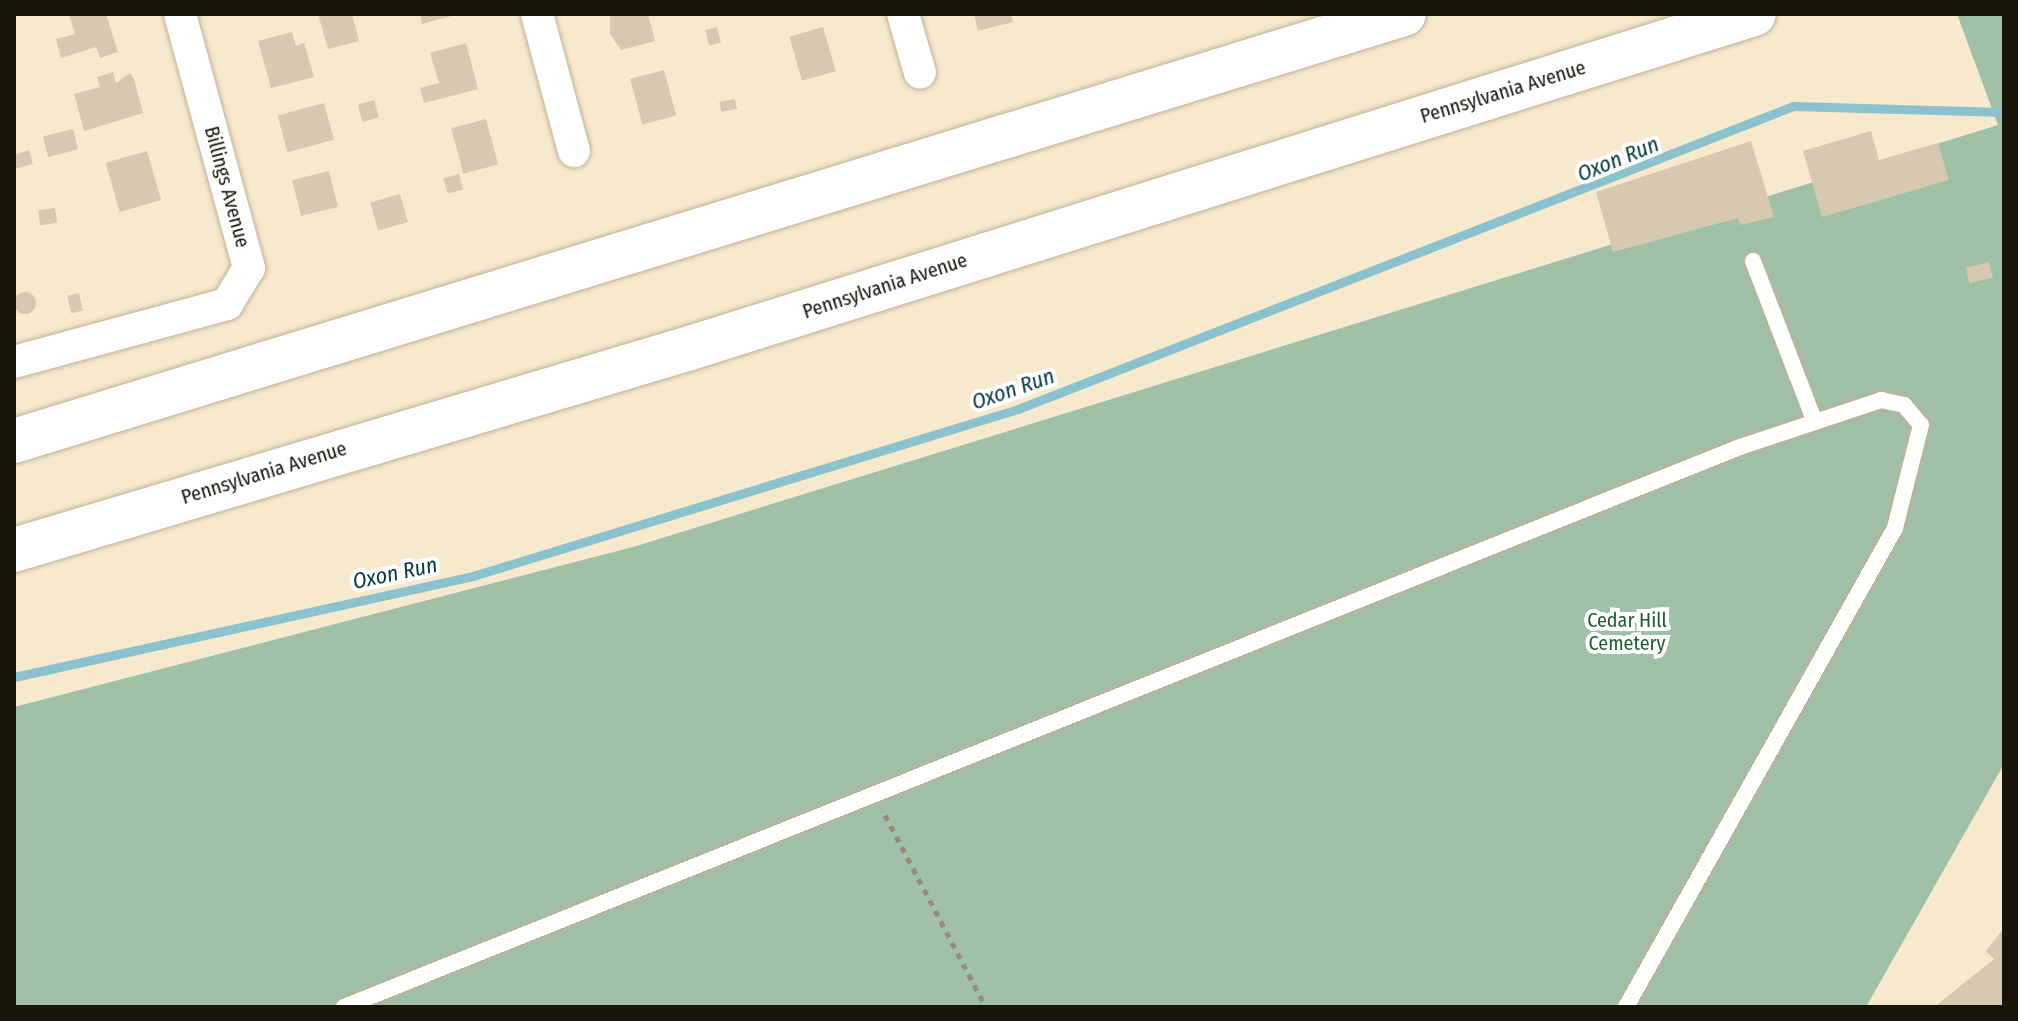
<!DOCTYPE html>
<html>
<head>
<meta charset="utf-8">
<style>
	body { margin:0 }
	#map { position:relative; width:2018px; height:1021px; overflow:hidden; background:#f7e9ce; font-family:"Fira Sans Condensed",sans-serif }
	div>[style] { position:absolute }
	.green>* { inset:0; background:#a0c0a8 }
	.stream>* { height:9px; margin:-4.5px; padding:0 4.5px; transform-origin:4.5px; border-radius:4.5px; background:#8cc2cd }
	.building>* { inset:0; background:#d6c9af; transform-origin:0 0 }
	.round { border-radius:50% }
	.path>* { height:5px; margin-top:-2.5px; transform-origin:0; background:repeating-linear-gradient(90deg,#978d79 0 6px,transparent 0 12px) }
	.roads { filter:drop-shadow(0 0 2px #beb197) drop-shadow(0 0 2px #beb197) }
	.lane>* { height:16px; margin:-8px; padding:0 8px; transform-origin:8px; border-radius:8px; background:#fff }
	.street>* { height:32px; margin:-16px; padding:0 16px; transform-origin:16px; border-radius:16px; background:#fff }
	.highway>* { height:44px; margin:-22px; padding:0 22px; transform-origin:22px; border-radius:22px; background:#fff }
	span { translate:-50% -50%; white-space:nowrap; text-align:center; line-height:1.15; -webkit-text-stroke:8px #fff; paint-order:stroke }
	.street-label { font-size:20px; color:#19140a }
	.park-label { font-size:20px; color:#215c36 }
	.water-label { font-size:22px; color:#043841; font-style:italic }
	.frame { position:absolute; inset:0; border:16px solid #19140a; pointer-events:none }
</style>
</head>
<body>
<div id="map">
	<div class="green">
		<i style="clip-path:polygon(1957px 14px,2004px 14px,2004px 764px,1866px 1007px,14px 1007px,14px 707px,633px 547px,1998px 125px)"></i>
	</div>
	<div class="stream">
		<i style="left:14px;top:677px;width:473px;rotate:-12.4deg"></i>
		<i style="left:476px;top:575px;width:567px;rotate:-17.03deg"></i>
		<i style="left:1018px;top:409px;width:832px;rotate:-21.35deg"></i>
		<i style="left:1793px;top:106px;width:211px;rotate:1.6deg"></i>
	</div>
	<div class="building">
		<i style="clip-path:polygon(106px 14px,118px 52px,100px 58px,96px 47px,61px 58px,56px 39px,75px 34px,69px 15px)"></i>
		<i style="clip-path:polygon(318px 14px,352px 14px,359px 41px,328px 49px)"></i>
		<i style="clip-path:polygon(420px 14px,455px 14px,455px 15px,422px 24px)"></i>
		<i style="clip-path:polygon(610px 14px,648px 14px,655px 41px,621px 50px,610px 34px)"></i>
		<i style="clip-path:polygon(974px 14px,1011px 14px,1013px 22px,978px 31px)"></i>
		<i style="left:717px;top:27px;width:16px;height:12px;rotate:76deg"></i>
		<i style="left:823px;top:27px;width:46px;height:35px;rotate:74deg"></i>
		<i style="clip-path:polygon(292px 32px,296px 46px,304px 43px,314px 77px,271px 88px,258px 41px)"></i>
		<i style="clip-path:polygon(466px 43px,478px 89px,424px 103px,420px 88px,439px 83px,430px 53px)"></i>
		<i style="left:664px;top:70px;width:47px;height:35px;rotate:75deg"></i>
		<i style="clip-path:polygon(113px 72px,116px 83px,130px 73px,134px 79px,143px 113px,84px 131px,74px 94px,100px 87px,97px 77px)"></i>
		<i style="left:735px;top:99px;width:10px;height:16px;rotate:79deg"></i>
		<i style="left:374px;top:100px;width:18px;height:17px;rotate:74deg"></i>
		<i style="left:324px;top:103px;width:38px;height:48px;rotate:75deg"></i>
		<i style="left:486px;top:119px;width:47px;height:36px;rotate:75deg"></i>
		<i style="left:73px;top:129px;width:21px;height:31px;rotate:76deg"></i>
		<i style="clip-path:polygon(1871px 131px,1879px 160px,1938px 143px,1949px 180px,1822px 217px,1803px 151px)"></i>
		<i style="clip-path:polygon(1751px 141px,1774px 217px,1740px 225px,1738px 218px,1613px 252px,1596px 192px)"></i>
		<i style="clip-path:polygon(29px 150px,33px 164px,14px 169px,14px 155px)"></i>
		<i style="left:147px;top:151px;width:51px;height:43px;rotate:74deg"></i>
		<i style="left:329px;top:171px;width:37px;height:38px;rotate:76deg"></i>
		<i style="left:459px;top:174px;width:16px;height:16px;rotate:75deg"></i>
		<i style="left:400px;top:194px;width:29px;height:31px;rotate:74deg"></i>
		<i style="left:55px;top:208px;width:15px;height:17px;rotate:82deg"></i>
		<i style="left:1989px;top:262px;width:16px;height:24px;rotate:76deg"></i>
		<i class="round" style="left:14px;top:292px;width:22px;height:22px"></i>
		<i style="left:79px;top:293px;width:18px;height:12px;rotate:77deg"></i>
		<i style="clip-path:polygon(2004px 928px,2004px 1007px,1934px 1007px,1994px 959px,1986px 951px)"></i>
	</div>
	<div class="path">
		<i style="left:885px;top:815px;width:217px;rotate:62.3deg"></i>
	</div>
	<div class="roads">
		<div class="lane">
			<i style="left:1753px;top:261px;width:170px;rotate:69deg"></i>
			<i style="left:344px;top:1007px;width:1504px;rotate:-21.86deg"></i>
			<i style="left:1740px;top:447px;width:149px;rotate:-18.4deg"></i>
			<i style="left:1881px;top:400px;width:24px;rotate:12deg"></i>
			<i style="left:1904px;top:405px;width:26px;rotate:50deg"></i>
			<i style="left:1921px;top:425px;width:106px;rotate:104.2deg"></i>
			<i style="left:1895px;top:528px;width:549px;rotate:119.32deg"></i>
		</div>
		<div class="street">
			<i style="left:537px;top:14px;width:142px;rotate:74.9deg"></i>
			<i style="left:903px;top:14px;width:61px;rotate:73.9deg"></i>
			<i style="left:14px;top:362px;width:221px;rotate:-15.2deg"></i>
			<i style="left:227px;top:304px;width:42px;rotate:-58.6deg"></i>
			<i style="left:249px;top:268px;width:263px;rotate:-105.2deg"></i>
		</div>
		<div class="highway">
			<i style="left:14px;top:441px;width:1454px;rotate:-17.08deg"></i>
			<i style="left:14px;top:550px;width:706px;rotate:-16.64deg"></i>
			<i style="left:690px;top:348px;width:1115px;rotate:-17.43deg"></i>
		</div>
	</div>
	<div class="street-label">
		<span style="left:1503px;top:92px;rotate:-17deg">Pennsylvania Avenue</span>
		<span style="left:227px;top:187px;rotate:75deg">Billings Avenue</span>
		<span style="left:885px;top:286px;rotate:-18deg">Pennsylvania Avenue</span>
		<span style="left:264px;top:473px;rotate:-17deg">Pennsylvania Avenue</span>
	</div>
	<div class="park-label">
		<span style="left:1627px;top:632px">Cedar Hill<br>Cemetery</span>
	</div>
	<div class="water-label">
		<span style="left:1618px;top:159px;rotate:-22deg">Oxon Run</span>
		<span style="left:1013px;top:389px;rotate:-19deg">Oxon Run</span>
		<span style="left:395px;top:573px;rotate:-12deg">Oxon Run</span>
	</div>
	<div class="frame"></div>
</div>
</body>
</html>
